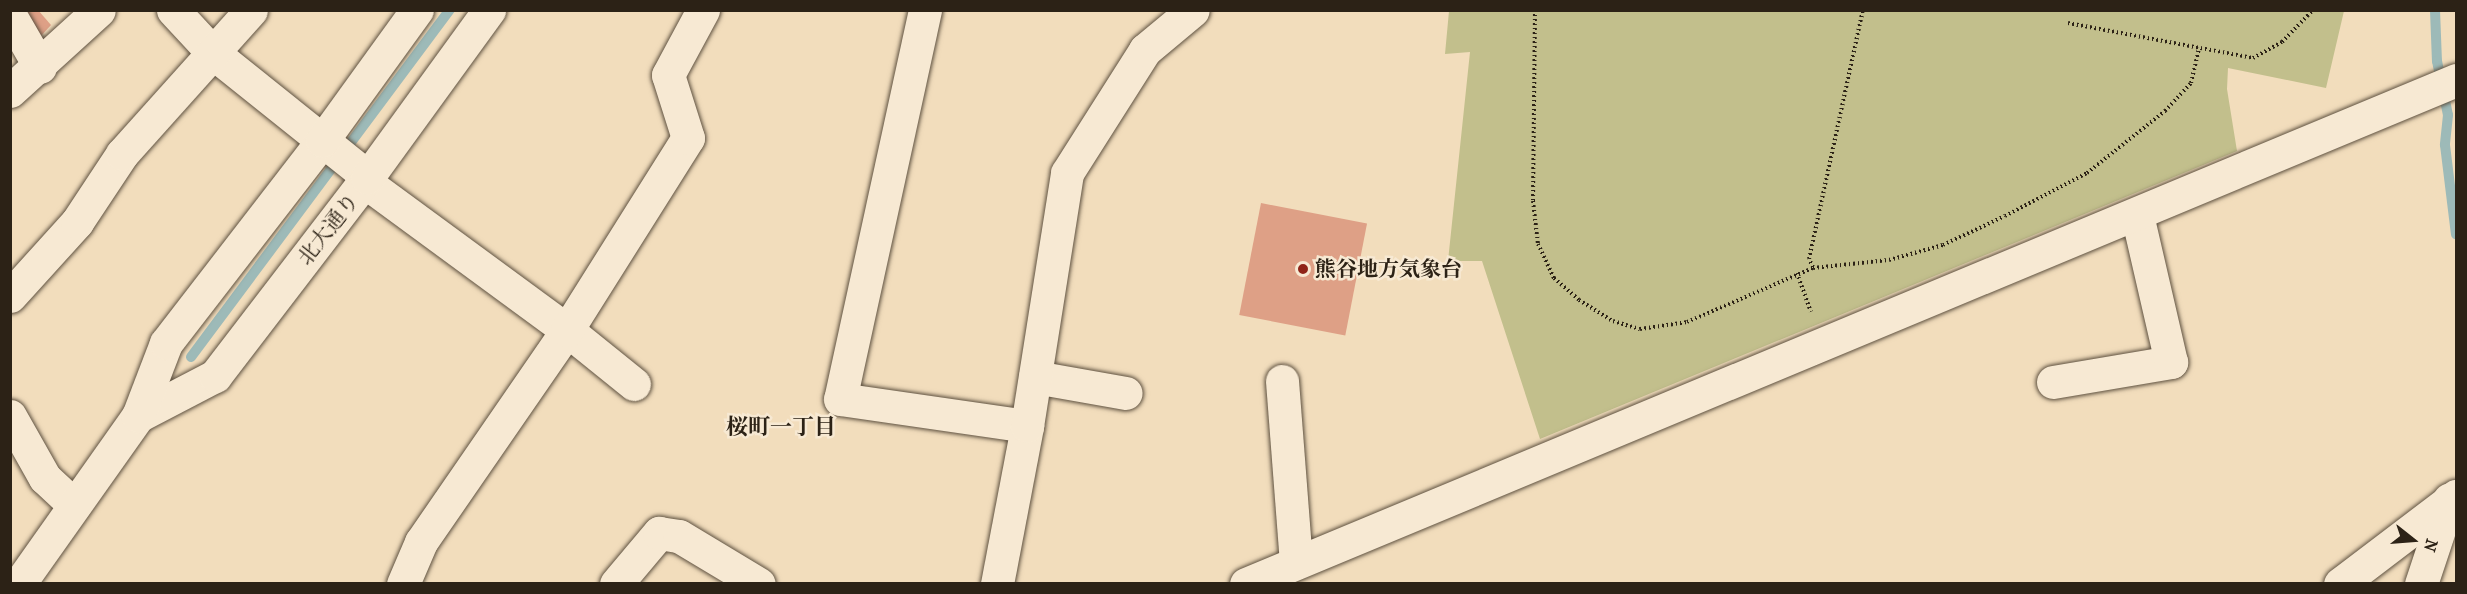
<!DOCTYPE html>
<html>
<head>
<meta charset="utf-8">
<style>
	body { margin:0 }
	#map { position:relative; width:2467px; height:594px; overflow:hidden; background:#f2ddbc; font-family:"IM FELL French Canon","Noto Serif JP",serif }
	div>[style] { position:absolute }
	.green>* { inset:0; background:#c2bf8c }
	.stream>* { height:10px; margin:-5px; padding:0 5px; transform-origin:5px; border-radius:5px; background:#9dbab8 }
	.building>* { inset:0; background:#dea086; transform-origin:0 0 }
	.path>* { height:4px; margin-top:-2px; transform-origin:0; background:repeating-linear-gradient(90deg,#2c2216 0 1.5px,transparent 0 4.5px) }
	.roads { filter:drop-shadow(0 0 2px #5e5140) drop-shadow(0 0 2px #5e5140) }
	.minor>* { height:33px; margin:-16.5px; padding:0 16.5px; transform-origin:16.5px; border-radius:16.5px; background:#f7e9d3 }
	.dots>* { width:16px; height:16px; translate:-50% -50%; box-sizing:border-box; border:3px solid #f7e9d3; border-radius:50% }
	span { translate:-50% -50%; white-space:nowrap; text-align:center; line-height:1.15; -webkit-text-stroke:5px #f7e9d3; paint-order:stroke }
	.street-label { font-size:21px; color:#2c2216 }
	.poi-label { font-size:21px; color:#2c2216; font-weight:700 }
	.left { translate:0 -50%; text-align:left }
	.neighbourhood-label { font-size:22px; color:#2c2216; font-weight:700 }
	.frame { position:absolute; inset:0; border:12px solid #2c2216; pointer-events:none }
	.north { position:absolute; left:2383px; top:510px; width:60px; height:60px; -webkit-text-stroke:4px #f7e9d3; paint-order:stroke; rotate:107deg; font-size:16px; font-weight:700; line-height:24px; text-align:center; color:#2c2216 }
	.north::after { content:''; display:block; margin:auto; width:21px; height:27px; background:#2c2216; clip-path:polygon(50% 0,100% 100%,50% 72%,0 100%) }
</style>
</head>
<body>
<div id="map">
	<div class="green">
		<i style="clip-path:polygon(1449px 11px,2344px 10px,2344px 11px,2326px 88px,2228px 68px,2227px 89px,2237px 151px,1540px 439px,1482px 261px,1448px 261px,1470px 52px,1445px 54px)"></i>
	</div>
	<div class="stream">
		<i style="left:2435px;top:10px;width:51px;rotate:87.8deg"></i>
		<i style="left:2437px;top:61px;width:55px;rotate:78.5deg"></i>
		<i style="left:2448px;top:115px;width:30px;rotate:96deg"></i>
		<i style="left:2445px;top:145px;width:90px;rotate:83deg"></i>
		<i style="left:191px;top:357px;width:433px;rotate:-53.3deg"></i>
	</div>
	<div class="building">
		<i style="clip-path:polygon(22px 10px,38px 10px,51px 25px,40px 37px)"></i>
		<i style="left:1261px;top:203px;width:108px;height:114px;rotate:11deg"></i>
	</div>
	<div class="path">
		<i style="left:1535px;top:10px;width:191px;rotate:90.6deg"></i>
		<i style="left:1533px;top:201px;width:43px;rotate:83.4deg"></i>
		<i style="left:1538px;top:244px;width:38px;rotate:65deg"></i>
		<i style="left:1554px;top:278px;width:33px;rotate:41deg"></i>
		<i style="left:1579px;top:300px;width:40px;rotate:32deg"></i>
		<i style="left:1613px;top:321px;width:28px;rotate:17deg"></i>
		<i style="left:1640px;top:329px;width:48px;rotate:-8.5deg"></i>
		<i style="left:1687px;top:322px;width:137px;rotate:-23.2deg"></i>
		<i style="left:1813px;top:268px;width:76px;rotate:-6deg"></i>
		<i style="left:1889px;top:260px;width:56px;rotate:-15.5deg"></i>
		<i style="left:1943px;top:245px;width:68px;rotate:-25.1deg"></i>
		<i style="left:2005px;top:216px;width:93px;rotate:-27.7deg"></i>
		<i style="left:2087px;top:173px;width:100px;rotate:-38.5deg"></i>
		<i style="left:2165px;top:111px;width:38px;rotate:-47deg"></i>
		<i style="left:2191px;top:83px;width:36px;rotate:-77deg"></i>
		<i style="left:2068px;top:23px;width:188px;rotate:10.7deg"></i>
		<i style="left:2253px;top:58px;width:33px;rotate:-29deg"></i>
		<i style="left:2282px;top:42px;width:45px;rotate:-45.9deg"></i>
		<i style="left:1813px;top:267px;width:9px;rotate:-117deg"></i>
		<i style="left:1809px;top:259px;width:255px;rotate:-77.8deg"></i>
		<i style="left:1797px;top:273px;width:41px;rotate:70.3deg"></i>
	</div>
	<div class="roads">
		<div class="minor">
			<i style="left:173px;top:10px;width:57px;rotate:47.1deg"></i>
			<i style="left:212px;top:52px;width:187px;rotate:38.7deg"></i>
			<i style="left:358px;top:169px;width:23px;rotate:52deg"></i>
			<i style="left:372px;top:187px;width:242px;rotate:36.3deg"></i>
			<i style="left:567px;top:330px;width:86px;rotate:38.9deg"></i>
			<i style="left:925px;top:10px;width:398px;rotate:102.3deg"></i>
			<i style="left:840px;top:399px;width:189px;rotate:8.2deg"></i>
			<i style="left:10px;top:15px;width:60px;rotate:60deg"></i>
			<i style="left:10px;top:91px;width:120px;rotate:-42.3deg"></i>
			<i style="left:10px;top:296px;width:100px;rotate:-47.8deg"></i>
			<i style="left:77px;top:222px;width:82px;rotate:-56.5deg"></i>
			<i style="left:122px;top:154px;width:193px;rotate:-48.1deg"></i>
			<i style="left:1035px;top:377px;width:92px;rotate:10deg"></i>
			<i style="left:1282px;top:381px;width:181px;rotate:85.6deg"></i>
			<i style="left:2053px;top:382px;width:120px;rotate:-9.6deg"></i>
			<i style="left:2171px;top:362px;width:151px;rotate:-103deg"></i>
			<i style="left:10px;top:416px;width:71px;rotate:60.6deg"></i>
			<i style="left:45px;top:478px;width:40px;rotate:43deg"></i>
			<i style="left:138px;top:416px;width:87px;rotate:-27.5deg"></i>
			<i style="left:215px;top:376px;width:250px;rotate:-52.5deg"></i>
			<i style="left:367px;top:178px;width:208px;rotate:-54deg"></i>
			<i style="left:19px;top:584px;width:206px;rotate:-54.7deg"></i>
			<i style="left:138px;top:416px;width:78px;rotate:-69deg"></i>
			<i style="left:166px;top:343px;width:255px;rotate:-52.3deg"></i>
			<i style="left:322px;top:141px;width:162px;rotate:-54.1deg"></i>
			<i style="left:403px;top:584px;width:46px;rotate:-66.8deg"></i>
			<i style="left:421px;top:542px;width:257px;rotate:-55.4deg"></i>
			<i style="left:567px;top:330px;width:227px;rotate:-57.8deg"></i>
			<i style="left:688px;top:138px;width:66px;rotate:-107.6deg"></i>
			<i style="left:668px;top:75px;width:74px;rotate:-61.7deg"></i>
			<i style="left:616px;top:584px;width:67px;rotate:-49.9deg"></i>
			<i style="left:659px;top:533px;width:20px;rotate:9deg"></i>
			<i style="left:679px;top:536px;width:93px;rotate:31deg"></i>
			<i style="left:997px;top:584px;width:161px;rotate:-79.2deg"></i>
			<i style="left:1027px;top:426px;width:256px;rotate:-81deg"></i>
			<i style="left:1067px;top:173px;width:146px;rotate:-57.6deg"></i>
			<i style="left:1145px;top:50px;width:62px;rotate:-39.8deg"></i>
			<i style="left:1246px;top:584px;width:1311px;rotate:-22.61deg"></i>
			<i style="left:2340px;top:584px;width:146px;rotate:-37.2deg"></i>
			<i style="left:2421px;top:584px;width:89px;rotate:-71.6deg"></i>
		</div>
	</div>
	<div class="dots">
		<i style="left:1303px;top:269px;background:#8f2418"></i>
	</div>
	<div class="street-label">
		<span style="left:328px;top:229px;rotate:-52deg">北大通り</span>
	</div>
	<div class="poi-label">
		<span class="left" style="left:1315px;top:269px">熊谷地方気象台</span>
	</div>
	<div class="neighbourhood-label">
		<span style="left:781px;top:428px">桜町一丁目</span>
	</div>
	<div class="frame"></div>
	<div class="north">N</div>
</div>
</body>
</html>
